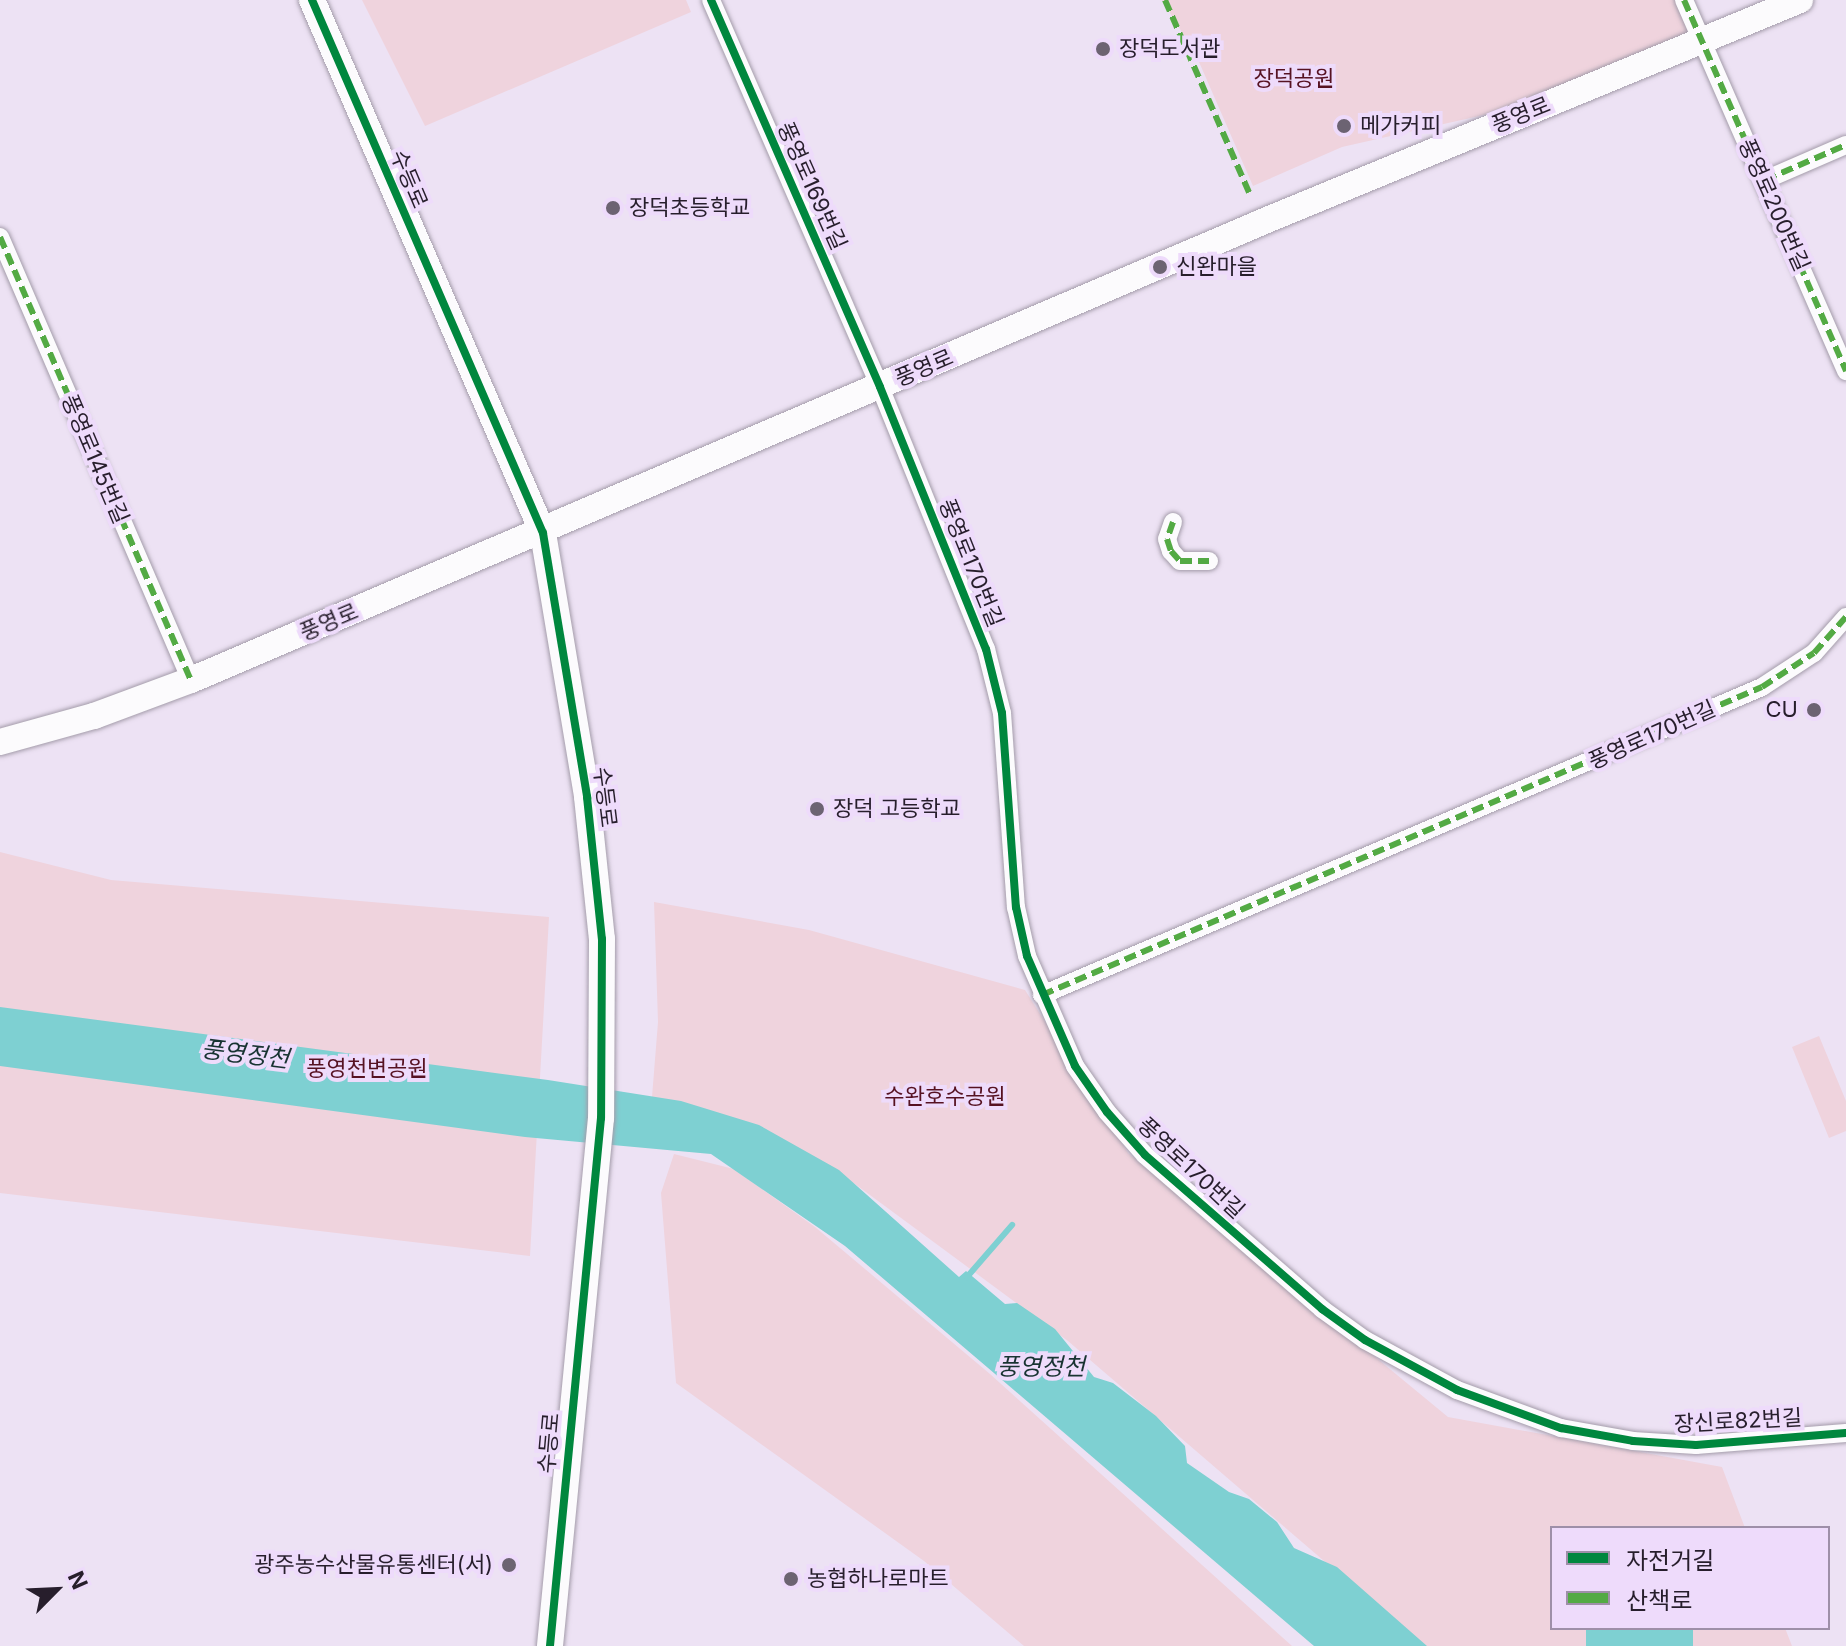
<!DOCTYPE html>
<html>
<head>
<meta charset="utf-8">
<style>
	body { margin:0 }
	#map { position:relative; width:1846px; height:1646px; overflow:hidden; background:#ede2f4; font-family:Inter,"Noto Sans KR",sans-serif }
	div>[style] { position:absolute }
	.green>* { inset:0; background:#efd3dd }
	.water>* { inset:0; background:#7ed0d2; transform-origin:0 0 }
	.stream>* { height:6px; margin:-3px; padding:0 3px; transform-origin:3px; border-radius:3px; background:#7ed0d2 }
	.roads { filter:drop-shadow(0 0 2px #a49caa) drop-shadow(0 0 2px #a49caa) }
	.street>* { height:18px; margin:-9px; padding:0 9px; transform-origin:9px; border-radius:9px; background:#fcfbfd }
	.secondary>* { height:26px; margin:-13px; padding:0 13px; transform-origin:13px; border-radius:13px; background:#fcfbfd }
	.quiet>* { height:6px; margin-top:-3px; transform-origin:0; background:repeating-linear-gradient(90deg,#53aa44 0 12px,transparent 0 18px) }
	.cycleway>* { height:8px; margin:-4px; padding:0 4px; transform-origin:4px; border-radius:4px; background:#00873e }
	.dots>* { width:22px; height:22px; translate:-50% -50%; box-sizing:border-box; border:4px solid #eedbfb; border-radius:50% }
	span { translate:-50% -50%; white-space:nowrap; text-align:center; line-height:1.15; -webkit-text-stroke:8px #eedbfb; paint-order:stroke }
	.poi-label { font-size:22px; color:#271e2c }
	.left { translate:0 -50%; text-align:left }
	.right { translate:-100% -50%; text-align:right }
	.park-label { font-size:22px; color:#561222 }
	.street-label { font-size:22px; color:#271e2c }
	.water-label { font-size:24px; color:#183332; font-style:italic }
	.legend { position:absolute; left:1550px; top:1526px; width:280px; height:104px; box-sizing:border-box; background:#eedbfb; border:2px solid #9e8fa8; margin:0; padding:10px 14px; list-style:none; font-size:24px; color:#271e2c }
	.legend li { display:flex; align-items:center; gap:16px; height:40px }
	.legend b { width:40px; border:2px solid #9e8fa8 }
	.north { position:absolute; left:16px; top:1550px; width:80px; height:80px; -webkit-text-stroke:6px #eedbfb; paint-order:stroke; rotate:66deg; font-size:22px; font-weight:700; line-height:32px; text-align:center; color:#271e2c }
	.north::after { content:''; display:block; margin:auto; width:28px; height:36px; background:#271e2c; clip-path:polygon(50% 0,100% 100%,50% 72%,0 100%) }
</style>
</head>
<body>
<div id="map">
	<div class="green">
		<i style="clip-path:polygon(362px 0,686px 0,691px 12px,425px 126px)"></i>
		<i style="clip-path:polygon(1162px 0,1688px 0,1701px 40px,1519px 107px,1342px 147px,1253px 186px,1196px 55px)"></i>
		<i style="clip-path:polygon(0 852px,111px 880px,549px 917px,530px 1256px,0 1193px)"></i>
		<i style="clip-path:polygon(654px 902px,809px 930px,1025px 990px,1128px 1153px,1448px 1417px,1722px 1467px,1745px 1528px,1552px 1528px,1552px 1628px,1785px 1628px,1792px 1646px,1423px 1646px,1068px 1341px,855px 1184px,652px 1097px,658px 1022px)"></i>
		<i style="clip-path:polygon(1819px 1036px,1846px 1101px,1846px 1131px,1829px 1138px,1792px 1047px)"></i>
		<i style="clip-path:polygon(674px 1154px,734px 1169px,815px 1227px,990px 1374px,1292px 1646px,1024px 1646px,924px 1561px,676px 1383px,661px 1193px)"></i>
	</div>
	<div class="water">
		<i style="clip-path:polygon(0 1007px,548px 1080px,681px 1101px,759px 1125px,839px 1170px,959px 1277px,966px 1271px,1005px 1304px,1017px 1303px,1055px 1329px,1094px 1377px,1113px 1383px,1156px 1416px,1185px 1446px,1187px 1463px,1229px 1492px,1249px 1499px,1277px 1522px,1294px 1548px,1337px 1567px,1427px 1646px,1314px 1646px,845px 1246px,711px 1154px,525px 1137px,0 1066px)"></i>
		<i style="left:1586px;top:1628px;width:107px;height:18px"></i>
	</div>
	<div class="stream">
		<i style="left:967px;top:1277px;width:69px;rotate:-49.1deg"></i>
	</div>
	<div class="roads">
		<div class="street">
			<i style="left:711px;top:0;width:422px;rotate:66.4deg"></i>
			<i style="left:880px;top:387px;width:283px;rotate:68deg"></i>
			<i style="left:986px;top:649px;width:66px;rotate:76deg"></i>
			<i style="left:1002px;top:713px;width:195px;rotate:85.9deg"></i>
			<i style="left:1016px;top:907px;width:50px;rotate:77.3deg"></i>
			<i style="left:1027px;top:956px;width:120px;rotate:66.4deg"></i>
			<i style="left:1075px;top:1066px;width:56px;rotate:55.2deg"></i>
			<i style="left:1107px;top:1112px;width:57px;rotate:48.5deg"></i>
			<i style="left:1145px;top:1155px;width:235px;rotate:41deg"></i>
			<i style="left:1322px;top:1309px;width:53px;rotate:35.8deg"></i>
			<i style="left:1365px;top:1340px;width:105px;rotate:28.5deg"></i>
			<i style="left:1457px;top:1390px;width:111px;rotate:20.1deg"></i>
			<i style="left:1561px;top:1428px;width:73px;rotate:10.2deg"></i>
			<i style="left:1633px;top:1441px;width:63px;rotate:3.6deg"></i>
			<i style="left:1696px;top:1445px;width:150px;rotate:-4.6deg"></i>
			<i style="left:1684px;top:0;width:405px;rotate:66.4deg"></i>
			<i style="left:1765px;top:180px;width:88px;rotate:-23.4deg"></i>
			<i style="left:0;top:237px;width:482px;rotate:66.7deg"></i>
			<i style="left:1173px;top:522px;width:18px;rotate:109deg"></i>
			<i style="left:1167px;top:539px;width:13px;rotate:72deg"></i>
			<i style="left:1171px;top:551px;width:13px;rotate:48deg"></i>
			<i style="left:1180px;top:561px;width:29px"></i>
			<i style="left:1042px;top:995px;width:783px;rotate:-23.16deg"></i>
			<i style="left:1762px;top:687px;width:62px;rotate:-33.2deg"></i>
			<i style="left:1814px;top:653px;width:48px;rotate:-48.4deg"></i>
		</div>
		<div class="secondary">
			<i style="left:312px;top:0;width:581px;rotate:66.57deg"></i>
			<i style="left:543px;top:533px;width:268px;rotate:80.5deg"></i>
			<i style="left:587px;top:797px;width:143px;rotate:84deg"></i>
			<i style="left:602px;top:939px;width:179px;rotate:90.3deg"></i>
			<i style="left:601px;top:1118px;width:530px;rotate:95.52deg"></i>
			<i style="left:0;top:742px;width:98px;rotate:-15.5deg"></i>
			<i style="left:94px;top:716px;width:103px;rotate:-20.4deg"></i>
			<i style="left:191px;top:680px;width:1165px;rotate:-23.15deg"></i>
			<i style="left:1262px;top:222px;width:582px;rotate:-22.42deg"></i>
		</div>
	</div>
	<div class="quiet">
		<i style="left:1165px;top:0;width:210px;rotate:66.4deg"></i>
		<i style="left:1684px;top:0;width:405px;rotate:66.4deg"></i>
		<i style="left:1765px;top:180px;width:88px;rotate:-23.4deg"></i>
		<i style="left:0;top:237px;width:482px;rotate:66.7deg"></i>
		<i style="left:1173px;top:522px;width:18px;rotate:109deg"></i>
		<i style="left:1167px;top:539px;width:13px;rotate:72deg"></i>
		<i style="left:1171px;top:551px;width:13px;rotate:48deg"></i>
		<i style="left:1180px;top:561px;width:29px"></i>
		<i style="left:1042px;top:995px;width:783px;rotate:-23.16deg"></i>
		<i style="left:1762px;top:687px;width:62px;rotate:-33.2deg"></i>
		<i style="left:1814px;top:653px;width:48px;rotate:-48.4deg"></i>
	</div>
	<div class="cycleway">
		<i style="left:312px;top:0;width:581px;rotate:66.57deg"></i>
		<i style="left:543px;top:533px;width:268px;rotate:80.5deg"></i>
		<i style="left:587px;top:797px;width:143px;rotate:84deg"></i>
		<i style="left:602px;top:939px;width:179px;rotate:90.3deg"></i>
		<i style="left:601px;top:1118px;width:530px;rotate:95.52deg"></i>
		<i style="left:711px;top:0;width:422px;rotate:66.4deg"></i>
		<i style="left:880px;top:387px;width:283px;rotate:68deg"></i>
		<i style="left:986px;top:649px;width:66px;rotate:76deg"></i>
		<i style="left:1002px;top:713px;width:195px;rotate:85.9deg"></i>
		<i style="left:1016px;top:907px;width:50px;rotate:77.3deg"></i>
		<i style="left:1027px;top:956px;width:120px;rotate:66.4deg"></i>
		<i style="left:1075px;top:1066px;width:56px;rotate:55.2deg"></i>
		<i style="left:1107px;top:1112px;width:57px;rotate:48.5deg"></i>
		<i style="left:1145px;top:1155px;width:235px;rotate:41deg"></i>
		<i style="left:1322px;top:1309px;width:53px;rotate:35.8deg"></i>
		<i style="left:1365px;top:1340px;width:105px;rotate:28.5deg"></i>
		<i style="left:1457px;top:1390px;width:111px;rotate:20.1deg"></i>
		<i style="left:1561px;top:1428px;width:73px;rotate:10.2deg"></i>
		<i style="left:1633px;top:1441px;width:63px;rotate:3.6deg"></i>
		<i style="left:1696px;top:1445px;width:150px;rotate:-4.6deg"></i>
	</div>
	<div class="dots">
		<i style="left:1103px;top:49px;background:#6c6372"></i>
		<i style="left:1344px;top:126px;background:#6c6372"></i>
		<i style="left:613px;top:208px;background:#6c6372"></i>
		<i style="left:1160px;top:267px;background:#6c6372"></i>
		<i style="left:1814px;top:710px;background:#6c6372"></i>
		<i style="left:817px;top:809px;background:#6c6372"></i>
		<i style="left:509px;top:1565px;background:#6c6372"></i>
		<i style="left:791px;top:1579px;background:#6c6372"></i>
	</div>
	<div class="poi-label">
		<span class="left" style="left:1119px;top:49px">장덕도서관</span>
		<span class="left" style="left:1360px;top:126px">메가커피</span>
		<span class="left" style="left:629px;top:208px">장덕초등학교</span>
		<span class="left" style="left:1176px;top:267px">신완마을</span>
		<span class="right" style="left:1798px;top:710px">CU</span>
		<span class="left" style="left:833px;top:809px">장덕 고등학교</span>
		<span class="right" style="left:493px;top:1565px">광주농수산물유통센터(서)</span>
		<span class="left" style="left:807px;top:1579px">농협하나로마트</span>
	</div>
	<div class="park-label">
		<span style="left:1294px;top:79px">장덕공원</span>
		<span style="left:367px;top:1069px">풍영천변공원</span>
		<span style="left:945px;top:1097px">수완호수공원</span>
	</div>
	<div class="street-label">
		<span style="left:1521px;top:115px;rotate:-22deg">풍영로</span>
		<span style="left:409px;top:179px;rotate:67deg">수등로</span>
		<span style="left:812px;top:186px;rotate:66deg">풍영로169번길</span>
		<span style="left:1774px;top:205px;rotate:66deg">풍영로200번길</span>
		<span style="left:924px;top:368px;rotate:-23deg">풍영로</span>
		<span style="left:95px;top:459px;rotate:67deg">풍영로145번길</span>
		<span style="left:971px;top:563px;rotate:68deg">풍영로170번길</span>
		<span style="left:329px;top:622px;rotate:-23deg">풍영로</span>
		<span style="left:1652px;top:735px;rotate:-24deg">풍영로170번길</span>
		<span style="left:605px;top:797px;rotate:83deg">수등로</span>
		<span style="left:1191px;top:1168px;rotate:43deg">풍영로170번길</span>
		<span style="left:1738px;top:1421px;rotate:-3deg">장신로82번길</span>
		<span style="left:549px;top:1443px;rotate:-85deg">수등로</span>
	</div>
	<div class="water-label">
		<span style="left:245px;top:1054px;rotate:7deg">풍영정천</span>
		<span style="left:1041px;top:1367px">풍영정천</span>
	</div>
	<ul class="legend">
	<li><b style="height:10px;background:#00873e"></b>자전거길</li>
	<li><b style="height:10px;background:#53aa44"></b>산책로</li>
	</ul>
	<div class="north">N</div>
</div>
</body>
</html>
